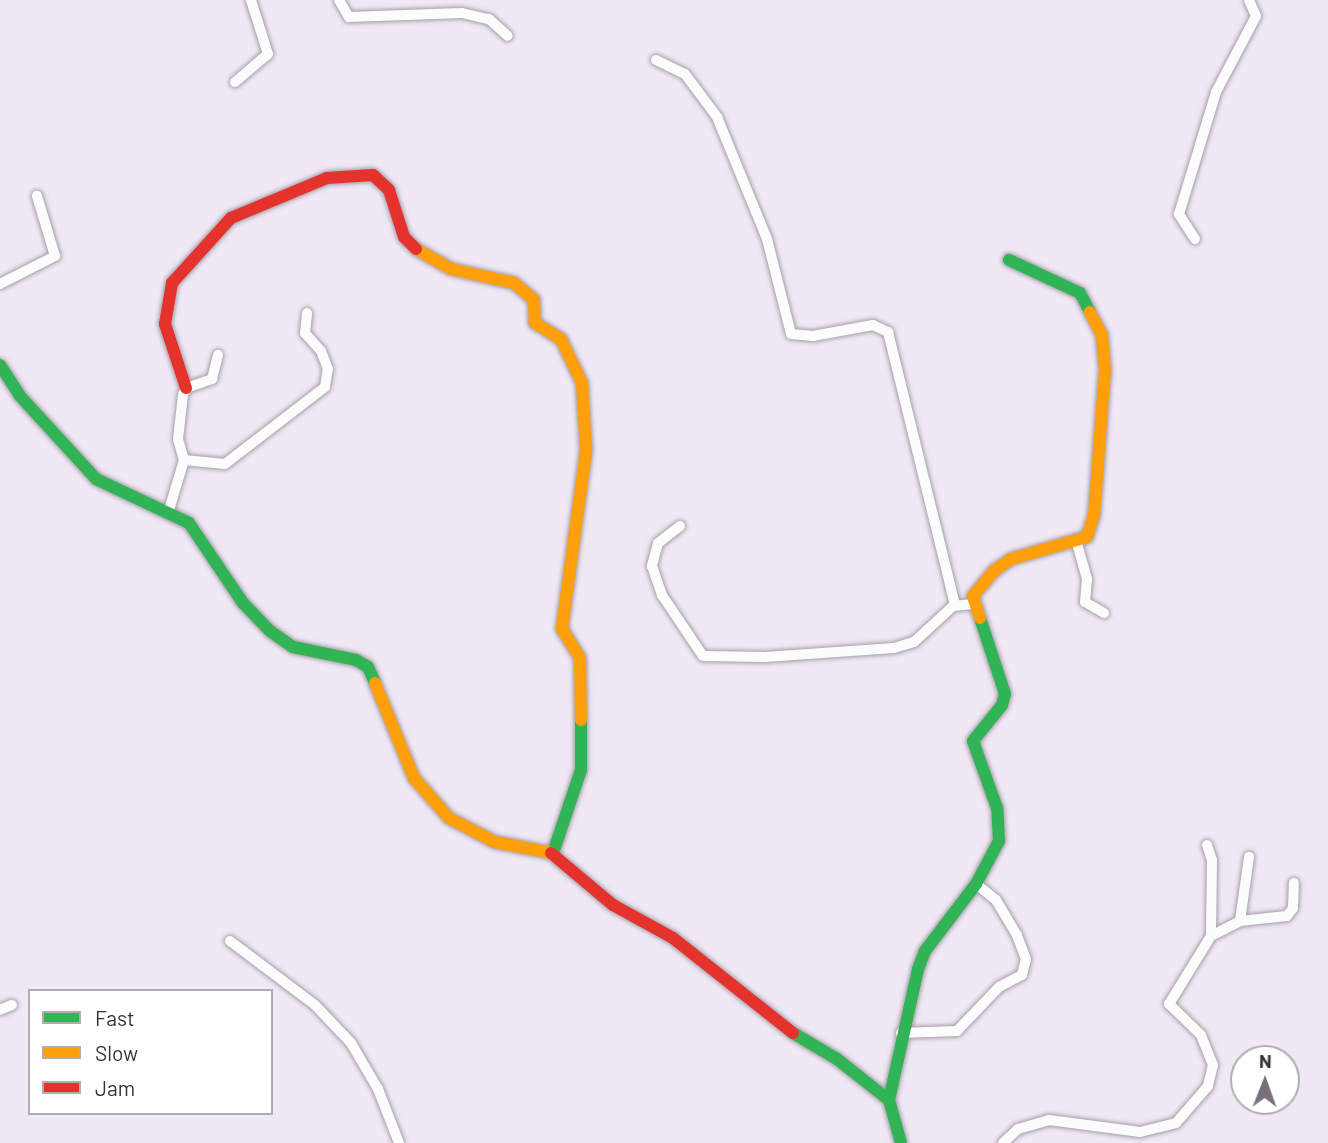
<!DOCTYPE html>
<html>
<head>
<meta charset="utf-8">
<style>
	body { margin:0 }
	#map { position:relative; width:1328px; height:1143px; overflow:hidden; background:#f0e8f4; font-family:Barlow,sans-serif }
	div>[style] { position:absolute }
	.roads { filter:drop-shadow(0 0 2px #a6a0a9) drop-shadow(0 0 2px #a6a0a9) }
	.street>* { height:10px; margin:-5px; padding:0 5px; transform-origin:5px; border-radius:5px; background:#fdfcfd }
	.fast>* { height:12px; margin:-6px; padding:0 6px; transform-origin:6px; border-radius:6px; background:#30b455 }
	.slow>* { height:12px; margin:-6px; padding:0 6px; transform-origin:6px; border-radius:6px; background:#ff9f0a }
	.jam>* { height:12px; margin:-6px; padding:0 6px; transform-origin:6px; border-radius:6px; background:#e5322d }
	span { translate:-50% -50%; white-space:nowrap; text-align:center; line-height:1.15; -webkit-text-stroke:6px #fff; paint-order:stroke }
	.legend { position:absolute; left:28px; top:989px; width:245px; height:126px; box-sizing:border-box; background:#fff; border:2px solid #afadb0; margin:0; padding:9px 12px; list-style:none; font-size:21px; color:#37313a }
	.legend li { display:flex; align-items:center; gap:14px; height:35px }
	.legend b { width:35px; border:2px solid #afadb0 }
	.north { position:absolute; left:1230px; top:1045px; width:70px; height:70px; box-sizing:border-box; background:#fff; border:2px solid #afadb0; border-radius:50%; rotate:1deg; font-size:19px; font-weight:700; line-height:28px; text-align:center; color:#37313a }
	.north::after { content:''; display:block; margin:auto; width:24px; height:32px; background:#78717b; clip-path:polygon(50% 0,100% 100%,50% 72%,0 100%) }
</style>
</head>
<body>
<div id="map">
	<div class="roads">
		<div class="street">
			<i style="left:339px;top:0;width:20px;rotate:60deg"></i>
			<i style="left:349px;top:17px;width:113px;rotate:-2deg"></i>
			<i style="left:462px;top:13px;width:28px;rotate:13deg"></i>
			<i style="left:489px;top:19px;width:25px;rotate:42deg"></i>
			<i style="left:656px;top:60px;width:32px;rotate:26deg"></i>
			<i style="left:685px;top:74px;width:54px;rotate:53.3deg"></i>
			<i style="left:717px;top:117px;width:132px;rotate:67.7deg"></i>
			<i style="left:767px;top:239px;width:98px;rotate:75.8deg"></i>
			<i style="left:791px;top:334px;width:22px;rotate:5deg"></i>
			<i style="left:813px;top:336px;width:61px;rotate:-10.4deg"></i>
			<i style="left:873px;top:325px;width:17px;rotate:25deg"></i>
			<i style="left:888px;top:332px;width:281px;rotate:76.2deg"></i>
			<i style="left:235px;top:82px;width:43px;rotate:-40.3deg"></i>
			<i style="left:268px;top:54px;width:57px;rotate:-107.5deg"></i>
			<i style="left:1195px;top:239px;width:30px;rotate:-123deg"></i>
			<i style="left:1179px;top:214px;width:127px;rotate:-73.1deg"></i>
			<i style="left:1216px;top:92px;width:86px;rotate:-62.2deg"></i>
			<i style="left:1256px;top:16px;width:17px;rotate:-114deg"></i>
			<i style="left:0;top:284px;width:62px;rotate:-27deg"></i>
			<i style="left:55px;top:256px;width:63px;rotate:-106.7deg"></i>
			<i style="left:184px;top:460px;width:22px;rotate:-106deg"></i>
			<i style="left:178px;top:439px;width:44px;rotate:-83.5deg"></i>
			<i style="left:183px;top:395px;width:8px;rotate:-67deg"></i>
			<i style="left:186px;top:388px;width:28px;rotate:-19deg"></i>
			<i style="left:212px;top:379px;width:25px;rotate:-76deg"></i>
			<i style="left:169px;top:510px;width:52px;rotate:-73.3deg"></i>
			<i style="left:184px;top:460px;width:41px;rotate:5.6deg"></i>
			<i style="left:225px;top:464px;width:126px;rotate:-37.6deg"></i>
			<i style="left:325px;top:387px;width:18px;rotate:-81deg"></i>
			<i style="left:328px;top:369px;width:19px;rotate:-111deg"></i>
			<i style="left:321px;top:351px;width:24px;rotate:-132deg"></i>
			<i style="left:305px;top:333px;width:20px;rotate:-84deg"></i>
			<i style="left:680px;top:526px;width:28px;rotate:142deg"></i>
			<i style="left:658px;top:543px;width:24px;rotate:105deg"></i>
			<i style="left:652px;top:566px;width:31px;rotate:71deg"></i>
			<i style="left:662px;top:595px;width:73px;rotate:56.1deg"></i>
			<i style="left:703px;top:656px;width:62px;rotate:0.9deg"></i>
			<i style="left:765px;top:657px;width:129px;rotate:-4deg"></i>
			<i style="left:894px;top:648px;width:21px;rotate:-17deg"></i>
			<i style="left:914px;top:642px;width:53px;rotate:-42.7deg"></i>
			<i style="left:953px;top:606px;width:20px;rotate:-6deg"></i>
			<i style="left:1076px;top:540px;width:41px;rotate:74.2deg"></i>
			<i style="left:1087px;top:579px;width:23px;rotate:95deg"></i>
			<i style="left:1085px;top:602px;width:22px;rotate:30deg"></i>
			<i style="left:1207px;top:845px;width:16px;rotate:72deg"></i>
			<i style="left:1212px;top:860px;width:76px;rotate:90.8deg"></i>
			<i style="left:1240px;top:921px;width:65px;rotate:-82deg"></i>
			<i style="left:230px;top:941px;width:106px;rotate:37deg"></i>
			<i style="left:315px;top:1005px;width:52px;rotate:46.5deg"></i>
			<i style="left:351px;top:1043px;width:53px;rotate:59.6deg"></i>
			<i style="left:378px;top:1089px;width:58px;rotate:68.7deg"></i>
			<i style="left:0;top:1010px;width:13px;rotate:-23deg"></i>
			<i style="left:901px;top:1033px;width:56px;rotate:-2deg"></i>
			<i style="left:957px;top:1031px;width:61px;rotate:-46.3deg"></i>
			<i style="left:999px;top:987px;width:26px;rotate:-28deg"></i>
			<i style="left:1022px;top:975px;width:16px;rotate:-76deg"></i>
			<i style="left:1026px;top:959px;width:26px;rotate:-111deg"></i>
			<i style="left:1017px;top:935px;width:41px;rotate:-121deg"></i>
			<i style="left:996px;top:900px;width:26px;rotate:-141deg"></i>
			<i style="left:1003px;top:1143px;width:21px;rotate:-43deg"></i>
			<i style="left:1018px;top:1129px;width:32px;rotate:-16deg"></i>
			<i style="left:1049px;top:1120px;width:92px;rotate:7.5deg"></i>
			<i style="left:1140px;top:1132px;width:37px;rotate:-14deg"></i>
			<i style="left:1176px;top:1123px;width:49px;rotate:-49.1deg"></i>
			<i style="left:1208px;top:1086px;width:22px;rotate:-77deg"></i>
			<i style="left:1213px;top:1065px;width:32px;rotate:-112deg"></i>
			<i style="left:1201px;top:1035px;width:45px;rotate:-135.9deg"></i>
			<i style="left:1169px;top:1004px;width:80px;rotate:-58.3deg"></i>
			<i style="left:1211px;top:936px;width:33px;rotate:-27deg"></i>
			<i style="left:1240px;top:921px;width:47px;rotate:-6.1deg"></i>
			<i style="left:1287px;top:916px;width:10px;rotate:-53deg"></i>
			<i style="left:1293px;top:908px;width:25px;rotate:-88deg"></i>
		</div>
		<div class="fast">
			<i style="left:1009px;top:260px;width:78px;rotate:24.9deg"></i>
			<i style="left:1080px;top:293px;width:21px;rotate:62deg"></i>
			<i style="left:0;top:365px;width:37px;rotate:57deg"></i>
			<i style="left:20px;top:396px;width:113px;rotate:47.5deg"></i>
			<i style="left:96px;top:479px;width:103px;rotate:25.3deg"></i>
			<i style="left:189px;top:523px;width:97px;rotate:56deg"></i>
			<i style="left:243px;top:603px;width:39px;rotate:46deg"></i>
			<i style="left:270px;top:631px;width:28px;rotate:35deg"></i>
			<i style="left:293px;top:647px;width:64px;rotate:11.7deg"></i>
			<i style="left:356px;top:660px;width:14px;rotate:30deg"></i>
			<i style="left:368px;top:667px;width:17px;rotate:66deg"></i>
			<i style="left:553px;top:853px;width:88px;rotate:-71.4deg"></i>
			<i style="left:581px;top:770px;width:50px;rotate:-90deg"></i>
			<i style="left:793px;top:1033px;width:51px;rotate:30.6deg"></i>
			<i style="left:837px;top:1059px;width:66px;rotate:38.3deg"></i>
			<i style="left:901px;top:1143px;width:45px;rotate:-105.6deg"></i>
			<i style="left:889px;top:1100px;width:134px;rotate:-77.5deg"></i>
			<i style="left:918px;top:969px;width:19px;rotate:-69deg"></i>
			<i style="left:925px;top:951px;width:84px;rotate:-52.7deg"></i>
			<i style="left:976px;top:884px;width:49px;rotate:-61.9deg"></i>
			<i style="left:999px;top:841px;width:33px;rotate:-93deg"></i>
			<i style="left:997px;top:808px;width:71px;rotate:-109.7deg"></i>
			<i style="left:973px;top:741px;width:46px;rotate:-51.1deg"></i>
			<i style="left:1002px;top:705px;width:11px;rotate:-75deg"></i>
			<i style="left:1005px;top:694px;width:80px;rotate:-108.2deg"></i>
		</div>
		<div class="slow">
			<i style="left:416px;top:249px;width:40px;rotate:29.7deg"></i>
			<i style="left:451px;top:269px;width:65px;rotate:12.5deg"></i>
			<i style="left:514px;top:283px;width:26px;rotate:40deg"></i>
			<i style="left:534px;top:300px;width:23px;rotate:88deg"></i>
			<i style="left:535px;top:323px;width:31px;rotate:32deg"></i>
			<i style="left:561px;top:339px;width:49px;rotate:64.5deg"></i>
			<i style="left:582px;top:383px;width:68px;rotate:86.6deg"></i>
			<i style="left:586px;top:451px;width:180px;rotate:97.7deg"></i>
			<i style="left:562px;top:629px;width:34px;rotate:58deg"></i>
			<i style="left:580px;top:658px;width:62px;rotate:89.1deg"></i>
			<i style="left:980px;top:618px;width:23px;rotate:-108deg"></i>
			<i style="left:973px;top:596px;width:33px;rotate:-50deg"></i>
			<i style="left:994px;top:571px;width:21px;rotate:-35deg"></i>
			<i style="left:1011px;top:559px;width:79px;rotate:-16.1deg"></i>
			<i style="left:1087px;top:537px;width:22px;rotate:-72deg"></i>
			<i style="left:1094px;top:516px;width:146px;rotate:-85.7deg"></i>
			<i style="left:1105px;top:370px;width:35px;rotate:-95deg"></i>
			<i style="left:1102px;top:335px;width:26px;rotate:-118deg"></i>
			<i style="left:375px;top:683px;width:103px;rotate:67.7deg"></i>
			<i style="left:414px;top:778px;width:53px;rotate:48.8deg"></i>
			<i style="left:449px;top:818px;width:52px;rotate:27.6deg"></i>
			<i style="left:495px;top:842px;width:57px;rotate:11.1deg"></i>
		</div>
		<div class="jam">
			<i style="left:186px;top:388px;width:67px;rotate:-108.2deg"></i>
			<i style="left:165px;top:324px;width:42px;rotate:-80.3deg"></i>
			<i style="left:172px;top:283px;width:88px;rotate:-47.8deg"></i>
			<i style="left:231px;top:218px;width:104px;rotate:-22.6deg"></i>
			<i style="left:327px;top:178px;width:46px;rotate:-3.7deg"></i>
			<i style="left:373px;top:175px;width:22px;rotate:43deg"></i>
			<i style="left:389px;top:190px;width:49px;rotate:72.3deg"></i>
			<i style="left:404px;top:237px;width:17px;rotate:45deg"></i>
			<i style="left:551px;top:853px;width:81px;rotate:40deg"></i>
			<i style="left:613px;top:905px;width:68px;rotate:28.8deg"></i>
			<i style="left:673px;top:938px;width:153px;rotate:38.4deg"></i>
		</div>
	</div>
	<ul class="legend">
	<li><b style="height:9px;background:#30b455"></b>Fast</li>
	<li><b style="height:9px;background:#ff9f0a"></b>Slow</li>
	<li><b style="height:9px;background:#e5322d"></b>Jam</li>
	</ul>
	<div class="north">N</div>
</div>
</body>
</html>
